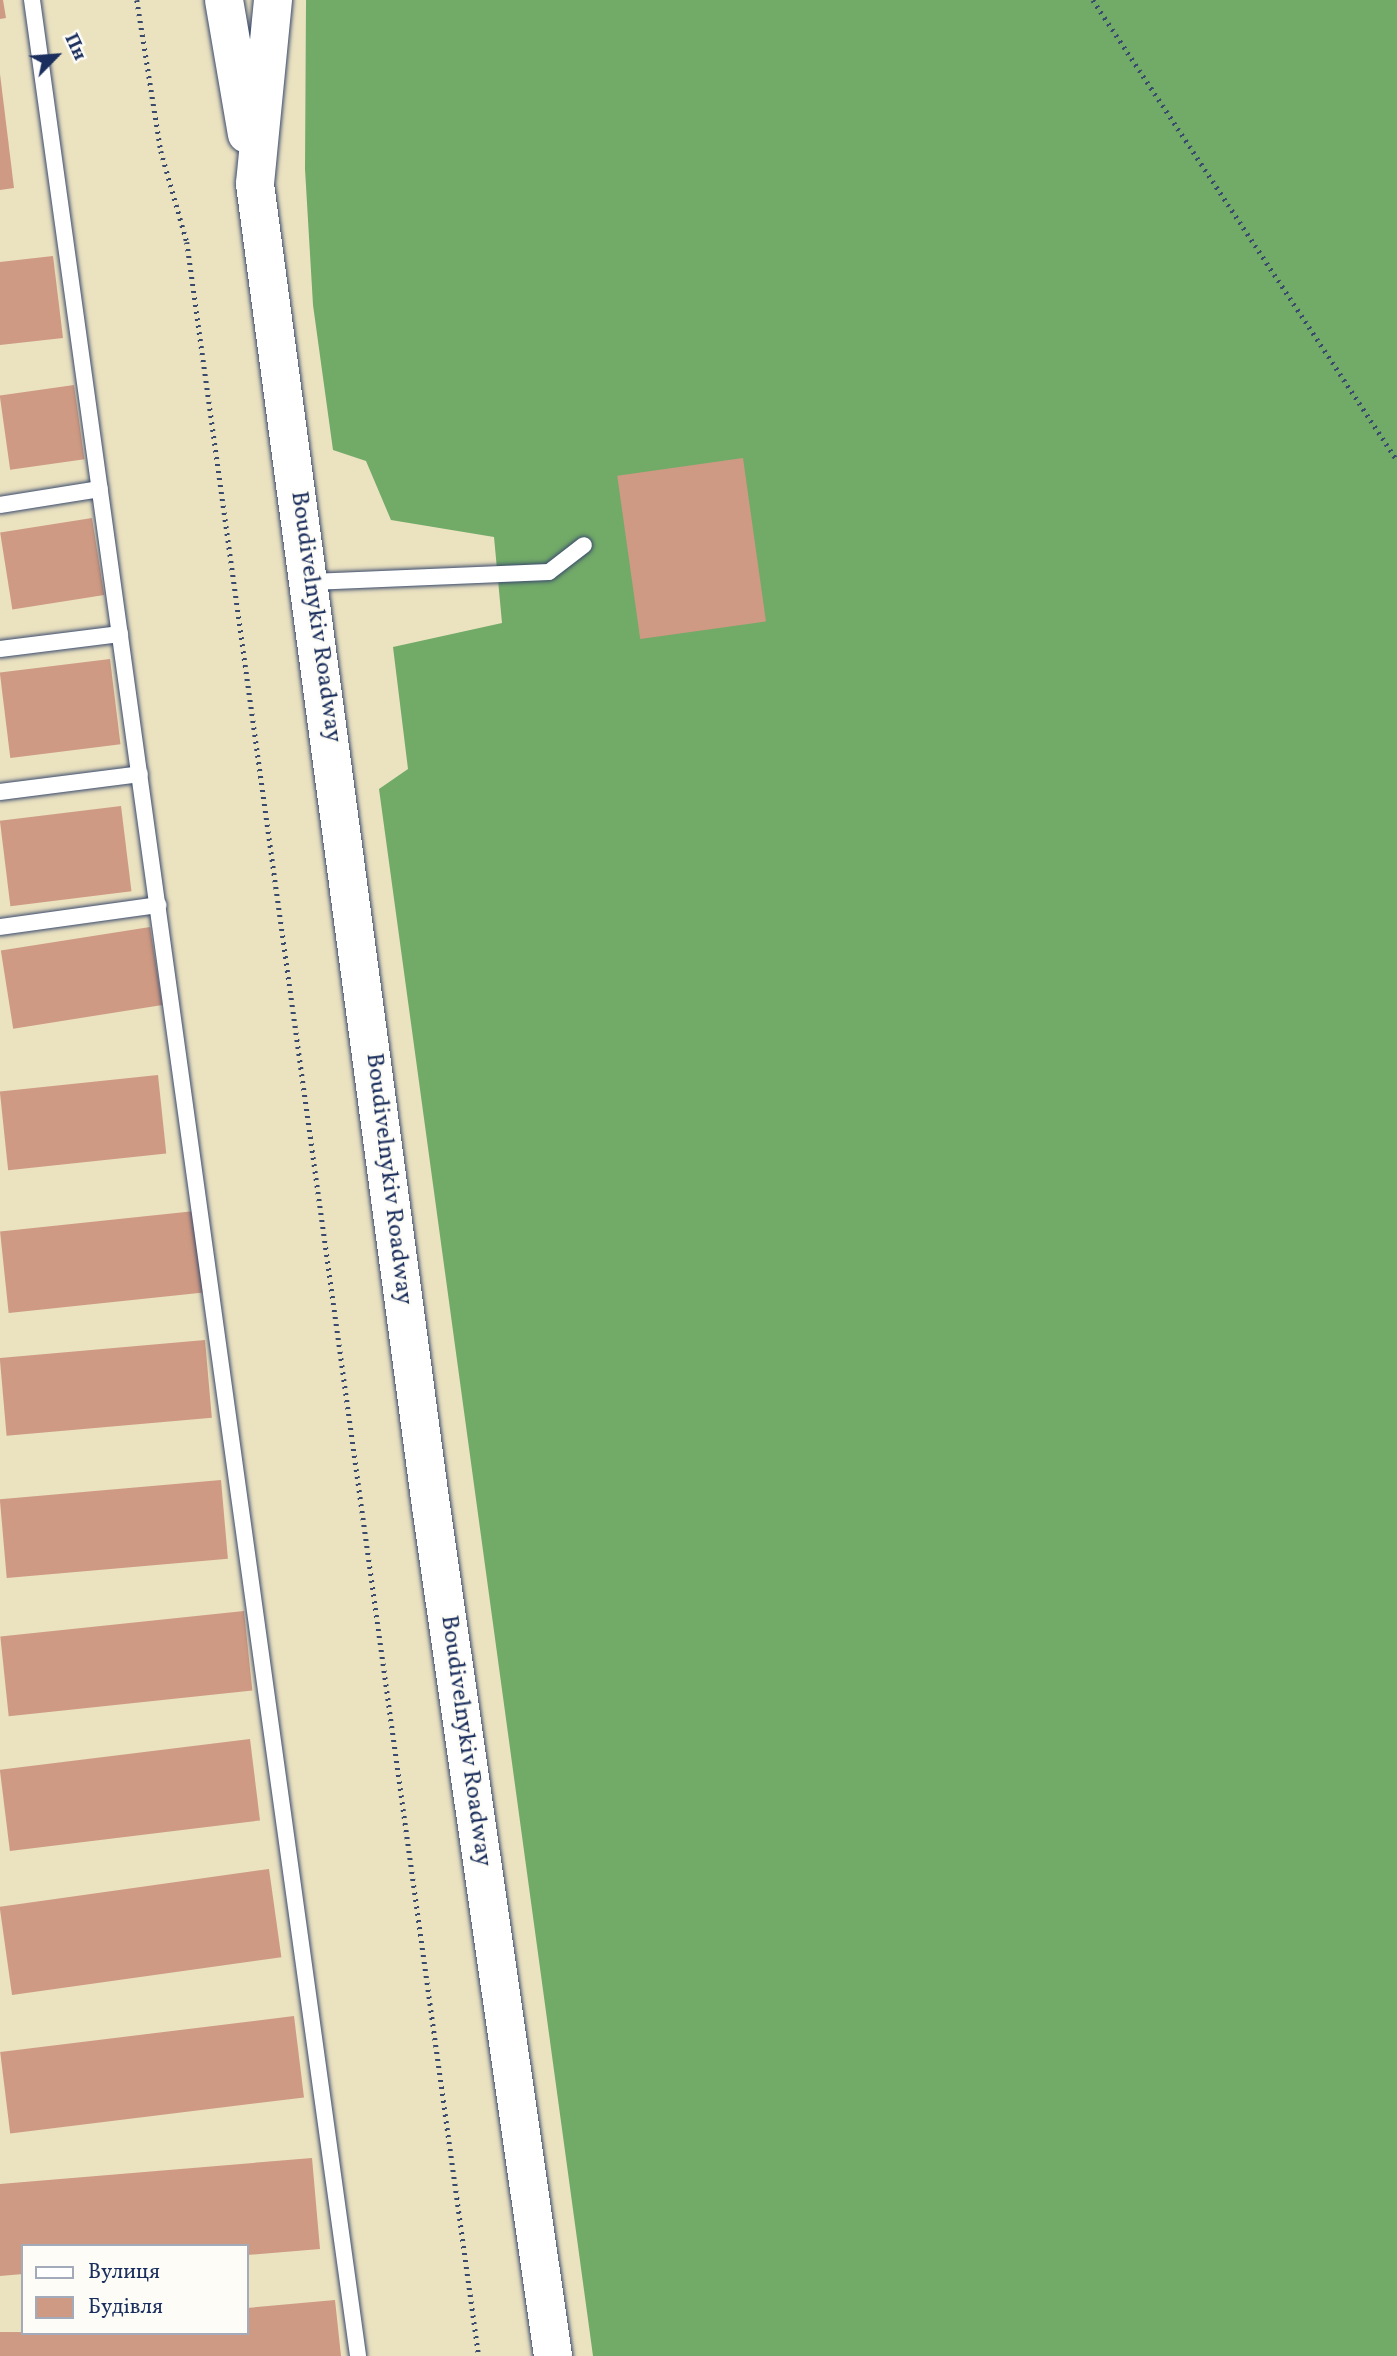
<!DOCTYPE html>
<html>
<head>
<meta charset="utf-8">
<style>
	body { margin:0 }
	#map { position:relative; width:1397px; height:2356px; overflow:hidden; background:#ebe2c0; font-family:Vollkorn,serif }
	div>[style] { position:absolute }
	.forest>* { inset:0; background:#72aa68 }
	.building>* { inset:0; background:#ce9a83; transform-origin:0 0 }
	.path>* { height:4.5px; margin-top:-2.25px; transform-origin:0; background:repeating-linear-gradient(90deg,#3a4a6d 0 2px,transparent 0 7px) }
	.roads { filter:drop-shadow(0 0 2px #3a4a6d) drop-shadow(0 0 2px #3a4a6d) }
	.service>* { height:16px; margin:-8px; padding:0 8px; transform-origin:8px; border-radius:8px; background:#fff }
	.secondary>* { height:38px; margin:-19px; padding:0 19px; transform-origin:19px; border-radius:19px; background:#fff }
	span { translate:-50% -50%; white-space:nowrap; text-align:center; line-height:1.15; -webkit-text-stroke:5px #fdfcf7; paint-order:stroke }
	.street-label { font-size:24px; color:#1b2f5e }
	.legend { position:absolute; left:21px; top:2244px; width:228px; height:91px; box-sizing:border-box; background:#fdfcf7; border:2px solid #a3aaba; margin:0; padding:9px 12px; list-style:none; font-size:21px; color:#1b2f5e }
	.legend li { display:flex; align-items:center; gap:14px; height:35px }
	.legend b { width:35px; border:2px solid #a3aaba }
	.north { position:absolute; left:21px; top:21px; width:70px; height:70px; -webkit-text-stroke:5px #fdfcf7; paint-order:stroke; rotate:65deg; font-size:19px; font-weight:700; line-height:28px; text-align:center; color:#1b2f5e }
	.north::after { content:''; display:block; margin:auto; width:24px; height:32px; background:#1b2f5e; clip-path:polygon(50% 0,100% 100%,50% 72%,0 100%) }
</style>
</head>
<body>
<div id="map">
	<div class="forest">
		<i style="clip-path:polygon(306px 0,1397px 0,1397px 2356px,593px 2356px,379px 789px,408px 769px,393px 647px,502px 623px,494px 537px,391px 520px,366px 461px,333px 450px,313px 305px,305px 169px)"></i>
	</div>
	<div class="building">
		<i style="clip-path:polygon(0 0,3px 0,6px 18px,0 19px)"></i>
		<i style="clip-path:polygon(0 74px,14px 188px,0 190px)"></i>
		<i style="clip-path:polygon(53px 256px,63px 338px,0 345px,0 262px)"></i>
		<i style="left:74px;top:385px;width:75px;height:75px;rotate:82deg"></i>
		<i style="left:743px;top:458px;width:165px;height:127px;rotate:82deg"></i>
		<i style="left:92px;top:518px;width:78px;height:93px;rotate:81deg"></i>
		<i style="left:110px;top:659px;width:86px;height:111px;rotate:83deg"></i>
		<i style="left:121px;top:806px;width:86px;height:122px;rotate:83deg"></i>
		<i style="left:150px;top:927px;width:79px;height:151px;rotate:81deg"></i>
		<i style="left:158px;top:1075px;width:79px;height:159px;rotate:84deg"></i>
		<i style="left:195px;top:1211px;width:82px;height:196px;rotate:84deg"></i>
		<i style="left:205px;top:1340px;width:78px;height:206px;rotate:85deg"></i>
		<i style="left:221px;top:1480px;width:79px;height:222px;rotate:85deg"></i>
		<i style="left:244px;top:1611px;width:80px;height:245px;rotate:84deg"></i>
		<i style="left:250px;top:1739px;width:82px;height:252px;rotate:83deg"></i>
		<i style="left:269px;top:1869px;width:89px;height:272px;rotate:82deg"></i>
		<i style="left:294px;top:2016px;width:82px;height:296px;rotate:83deg"></i>
		<i style="clip-path:polygon(312px 2158px,320px 2249px,247px 2255px,247px 2246px,23px 2246px,23px 2274px,0 2276px,0 2184px)"></i>
		<i style="clip-path:polygon(335px 2300px,341px 2356px,0 2356px,0 2332px,247px 2333px,247px 2308px)"></i>
	</div>
	<div class="path">
		<i style="left:137px;top:0;width:153px;rotate:81deg"></i>
		<i style="left:161px;top:151px;width:95px;rotate:74.1deg"></i>
		<i style="left:187px;top:242px;width:2134px;rotate:82.14deg"></i>
		<i style="left:1093px;top:0;width:551px;rotate:56.54deg"></i>
	</div>
	<div class="roads">
		<div class="service">
			<i style="left:32px;top:0;width:2378px;rotate:82.12deg"></i>
			<i style="left:0;top:505px;width:101px;rotate:-9.1deg"></i>
			<i style="left:311px;top:582px;width:238px;rotate:-2.4deg"></i>
			<i style="left:549px;top:572px;width:44px;rotate:-37.6deg"></i>
			<i style="left:0;top:649px;width:121px;rotate:-7.1deg"></i>
			<i style="left:0;top:792px;width:141px;rotate:-7.3deg"></i>
			<i style="left:0;top:927px;width:160px;rotate:-7.9deg"></i>
		</div>
		<div class="secondary">
			<i style="left:224px;top:0;width:136px;rotate:80.3deg"></i>
			<i style="left:273px;top:0;width:185px;rotate:95.6deg"></i>
			<i style="left:255px;top:184px;width:1334px;rotate:82.42deg"></i>
			<i style="left:431px;top:1506px;width:859px;rotate:81.83deg"></i>
		</div>
	</div>
	<div class="street-label">
		<span style="left:315px;top:617px;rotate:82deg">Boudivelnykiv Roadway</span>
		<span style="left:388px;top:1179px;rotate:83deg">Boudivelnykiv Roadway</span>
		<span style="left:465px;top:1741px;rotate:82deg">Boudivelnykiv Roadway</span>
	</div>
	<ul class="legend">
	<li><b style="height:9px;background:#fff"></b>Вулиця</li>
	<li><b style="height:19px;background:#ce9a83"></b>Будівля</li>
	</ul>
	<div class="north">Пн</div>
</div>
</body>
</html>
